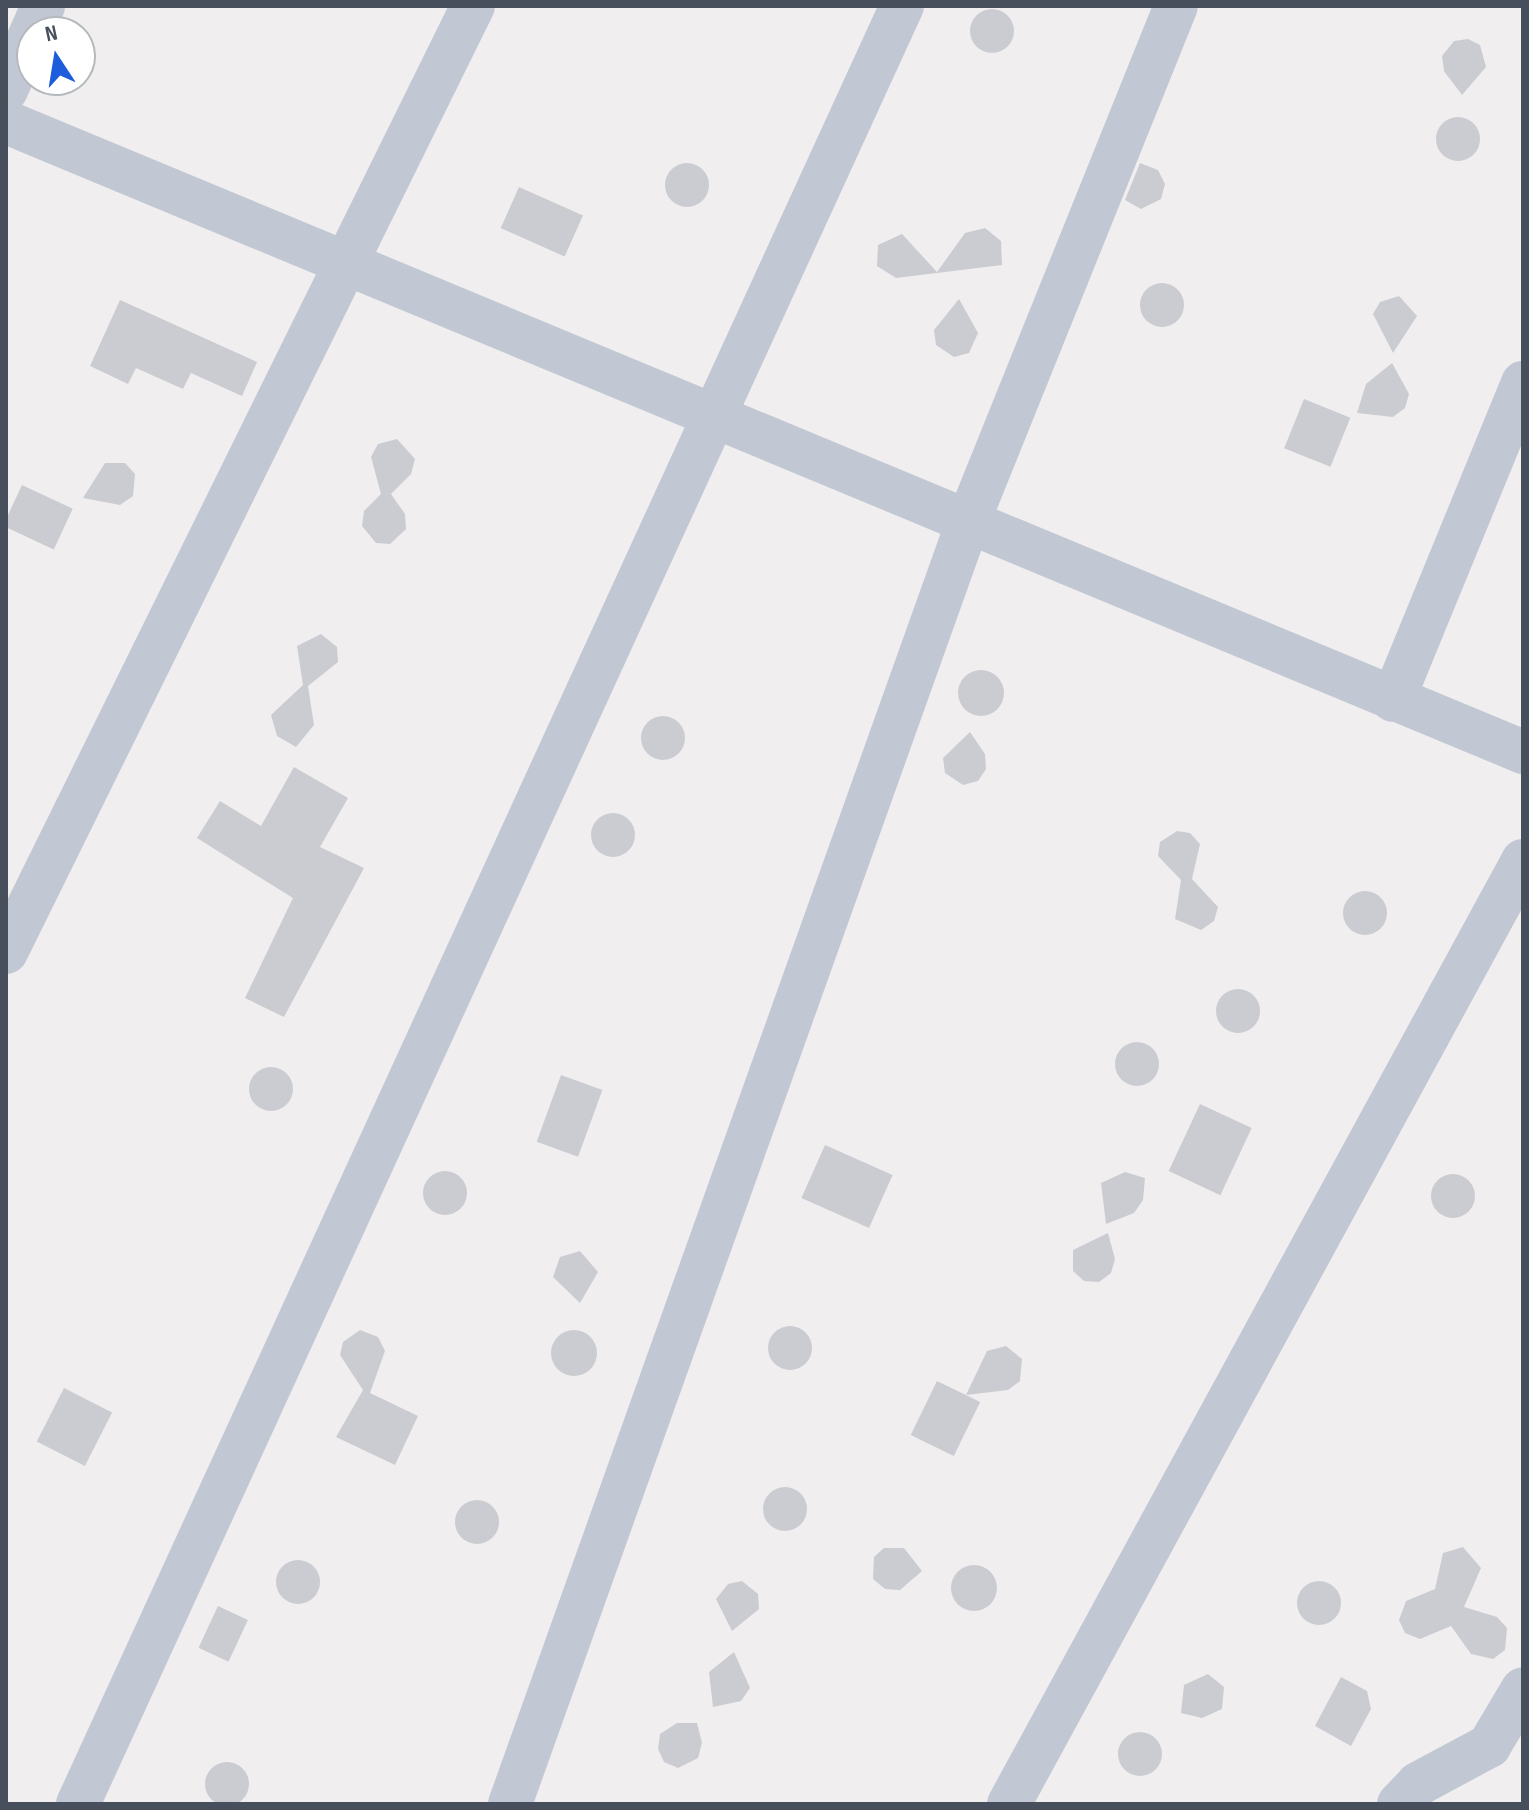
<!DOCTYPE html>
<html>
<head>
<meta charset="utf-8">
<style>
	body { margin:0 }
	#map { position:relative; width:1529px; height:1810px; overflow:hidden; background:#f0eeee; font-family:"Sofia Sans Condensed",sans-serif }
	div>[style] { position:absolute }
	.building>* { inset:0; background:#cbccd2; transform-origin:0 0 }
	.round { border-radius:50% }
	.street>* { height:44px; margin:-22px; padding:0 22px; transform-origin:22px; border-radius:22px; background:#c1c8d3 }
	span { translate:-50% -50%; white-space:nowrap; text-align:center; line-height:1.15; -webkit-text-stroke:7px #fff; paint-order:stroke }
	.frame { position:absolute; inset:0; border:8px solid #464f5b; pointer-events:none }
	.north { position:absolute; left:16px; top:16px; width:80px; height:80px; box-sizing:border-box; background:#fff; border:2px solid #b5b9bd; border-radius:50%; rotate:348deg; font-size:22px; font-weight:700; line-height:32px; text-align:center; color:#464f5b }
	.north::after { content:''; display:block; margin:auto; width:28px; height:36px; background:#1d5cdb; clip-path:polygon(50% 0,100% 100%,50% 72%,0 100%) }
</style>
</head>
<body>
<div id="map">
	<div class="building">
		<i class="round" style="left:970px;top:9px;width:44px;height:44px"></i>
		<i style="clip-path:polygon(1468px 39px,1480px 45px,1486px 67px,1462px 95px,1444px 71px,1442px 56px,1454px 41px)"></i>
		<i class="round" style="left:1436px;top:117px;width:44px;height:44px"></i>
		<i class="round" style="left:665px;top:163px;width:44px;height:44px"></i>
		<i style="clip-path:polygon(1140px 163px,1158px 170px,1165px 184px,1161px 199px,1141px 209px,1125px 200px)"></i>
		<i style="left:519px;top:187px;width:70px;height:45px;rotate:24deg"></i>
		<i style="clip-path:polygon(985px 228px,1001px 241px,1002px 265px,896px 278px,877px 266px,878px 245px,902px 234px,937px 272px,965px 233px)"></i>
		<i class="round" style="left:1140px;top:283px;width:44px;height:44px"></i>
		<i style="clip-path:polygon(1399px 296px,1417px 316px,1393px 353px,1373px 314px,1380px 302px)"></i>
		<i style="clip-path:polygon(959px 299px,978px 333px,969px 353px,954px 357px,936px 345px,934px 330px)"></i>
		<i style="clip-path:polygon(120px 300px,257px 362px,242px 396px,191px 373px,183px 389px,136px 368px,128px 384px,90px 366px)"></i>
		<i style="clip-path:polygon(1392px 363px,1409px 394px,1405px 408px,1393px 417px,1357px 413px,1366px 384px)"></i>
		<i style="left:1304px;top:399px;width:50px;height:53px;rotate:22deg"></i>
		<i style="clip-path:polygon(397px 439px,415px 459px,411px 474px,391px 494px,405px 514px,406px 529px,390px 544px,376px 543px,362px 526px,364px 511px,381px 494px,371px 457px,378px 444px)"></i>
		<i style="clip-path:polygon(105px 463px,125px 463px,135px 474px,133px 496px,120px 505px,83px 498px)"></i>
		<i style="left:22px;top:485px;width:56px;height:45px;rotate:25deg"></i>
		<i style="clip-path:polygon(321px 634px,337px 647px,338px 662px,308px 686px,314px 725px,296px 747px,277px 736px,271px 715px,303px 685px,297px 646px)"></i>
		<i class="round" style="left:958px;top:670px;width:46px;height:46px"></i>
		<i class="round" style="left:641px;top:716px;width:44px;height:44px"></i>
		<i style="clip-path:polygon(970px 732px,985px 754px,986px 769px,978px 781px,963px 785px,945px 773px,943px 758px)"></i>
		<i style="clip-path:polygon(294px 767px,348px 798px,320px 847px,364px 868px,284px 1017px,245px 998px,293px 898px,197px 838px,220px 801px,261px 826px)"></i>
		<i class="round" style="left:591px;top:813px;width:44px;height:44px"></i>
		<i style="clip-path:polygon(1177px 831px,1190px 833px,1200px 844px,1192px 879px,1218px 907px,1214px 921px,1201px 930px,1175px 919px,1181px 880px,1158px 856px,1160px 842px)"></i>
		<i class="round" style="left:1343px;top:891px;width:44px;height:44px"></i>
		<i class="round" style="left:1216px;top:989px;width:44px;height:44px"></i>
		<i class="round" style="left:1115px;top:1042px;width:44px;height:44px"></i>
		<i class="round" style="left:249px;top:1067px;width:44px;height:44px"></i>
		<i style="left:561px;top:1075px;width:44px;height:71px;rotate:20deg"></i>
		<i style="left:1200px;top:1104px;width:57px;height:74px;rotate:25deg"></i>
		<i style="left:825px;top:1145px;width:74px;height:58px;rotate:24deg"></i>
		<i class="round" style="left:423px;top:1171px;width:44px;height:44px"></i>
		<i style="clip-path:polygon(1125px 1172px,1145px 1178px,1143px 1200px,1134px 1213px,1106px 1224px,1101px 1183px)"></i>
		<i class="round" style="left:1431px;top:1174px;width:44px;height:44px"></i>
		<i style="clip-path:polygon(1108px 1233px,1115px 1259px,1111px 1273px,1099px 1282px,1084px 1281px,1073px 1271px,1073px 1250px)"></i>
		<i style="clip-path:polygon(580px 1251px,598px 1272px,580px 1303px,553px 1277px,560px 1257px)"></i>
		<i class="round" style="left:768px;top:1326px;width:44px;height:44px"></i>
		<i style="clip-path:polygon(360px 1330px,378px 1337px,385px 1351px,370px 1393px,418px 1416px,395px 1465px,336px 1437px,363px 1390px,340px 1355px,343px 1342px)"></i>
		<i class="round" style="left:551px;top:1330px;width:46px;height:46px"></i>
		<i style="clip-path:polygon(1006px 1346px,1022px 1359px,1020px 1381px,1008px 1390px,966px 1395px,987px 1351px)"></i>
		<i style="left:937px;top:1381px;width:48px;height:60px;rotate:26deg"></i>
		<i style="left:64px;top:1388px;width:54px;height:60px;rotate:27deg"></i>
		<i class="round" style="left:763px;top:1487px;width:44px;height:44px"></i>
		<i class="round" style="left:455px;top:1500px;width:44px;height:44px"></i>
		<i style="clip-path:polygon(1463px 1547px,1481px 1568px,1464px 1607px,1497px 1617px,1507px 1628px,1505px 1650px,1493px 1659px,1471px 1654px,1451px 1626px,1420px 1639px,1405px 1633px,1399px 1620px,1406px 1601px,1435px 1589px,1443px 1553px)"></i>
		<i style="clip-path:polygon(884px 1548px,904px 1548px,922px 1571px,900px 1590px,885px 1589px,873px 1579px,874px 1557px)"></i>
		<i class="round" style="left:276px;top:1560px;width:44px;height:44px"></i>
		<i class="round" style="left:951px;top:1565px;width:46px;height:46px"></i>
		<i class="round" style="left:1297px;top:1581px;width:44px;height:44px"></i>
		<i style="clip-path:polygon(742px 1581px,758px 1594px,759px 1609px,732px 1631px,716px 1599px,728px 1584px)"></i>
		<i style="left:218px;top:1606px;width:33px;height:46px;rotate:25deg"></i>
		<i style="clip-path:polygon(734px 1652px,750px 1688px,741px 1701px,713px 1707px,709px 1672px)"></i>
		<i style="clip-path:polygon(1208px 1674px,1224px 1687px,1222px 1709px,1202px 1718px,1181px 1713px,1184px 1685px)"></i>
		<i style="clip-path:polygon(1341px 1677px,1367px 1691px,1371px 1709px,1351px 1746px,1315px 1726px)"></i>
		<i style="clip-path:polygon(677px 1723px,697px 1723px,702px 1743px,698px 1758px,678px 1768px,664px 1762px,658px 1749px,660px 1734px)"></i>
		<i class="round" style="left:1118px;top:1732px;width:44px;height:44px"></i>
		<i class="round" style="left:205px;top:1762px;width:44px;height:44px"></i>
	</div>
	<div class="street">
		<i style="left:6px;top:90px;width:92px;rotate:-66.2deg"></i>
		<i style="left:6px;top:122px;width:1643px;rotate:22.55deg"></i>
		<i style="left:1393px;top:700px;width:343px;rotate:-67.7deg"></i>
		<i style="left:6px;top:952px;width:1055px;rotate:-63.73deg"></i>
		<i style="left:78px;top:1804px;width:1978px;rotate:-65.38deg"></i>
		<i style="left:510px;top:1804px;width:1361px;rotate:-70.34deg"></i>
		<i style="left:968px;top:522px;width:556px;rotate:-68.05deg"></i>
		<i style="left:1009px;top:1804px;width:1074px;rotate:-61.41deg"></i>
		<i style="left:1399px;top:1804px;width:28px;rotate:-46deg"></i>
		<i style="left:1418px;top:1784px;width:81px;rotate:-28.2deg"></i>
		<i style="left:1489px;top:1746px;width:66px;rotate:-59.2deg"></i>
	</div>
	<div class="frame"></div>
	<div class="north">N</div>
</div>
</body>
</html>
